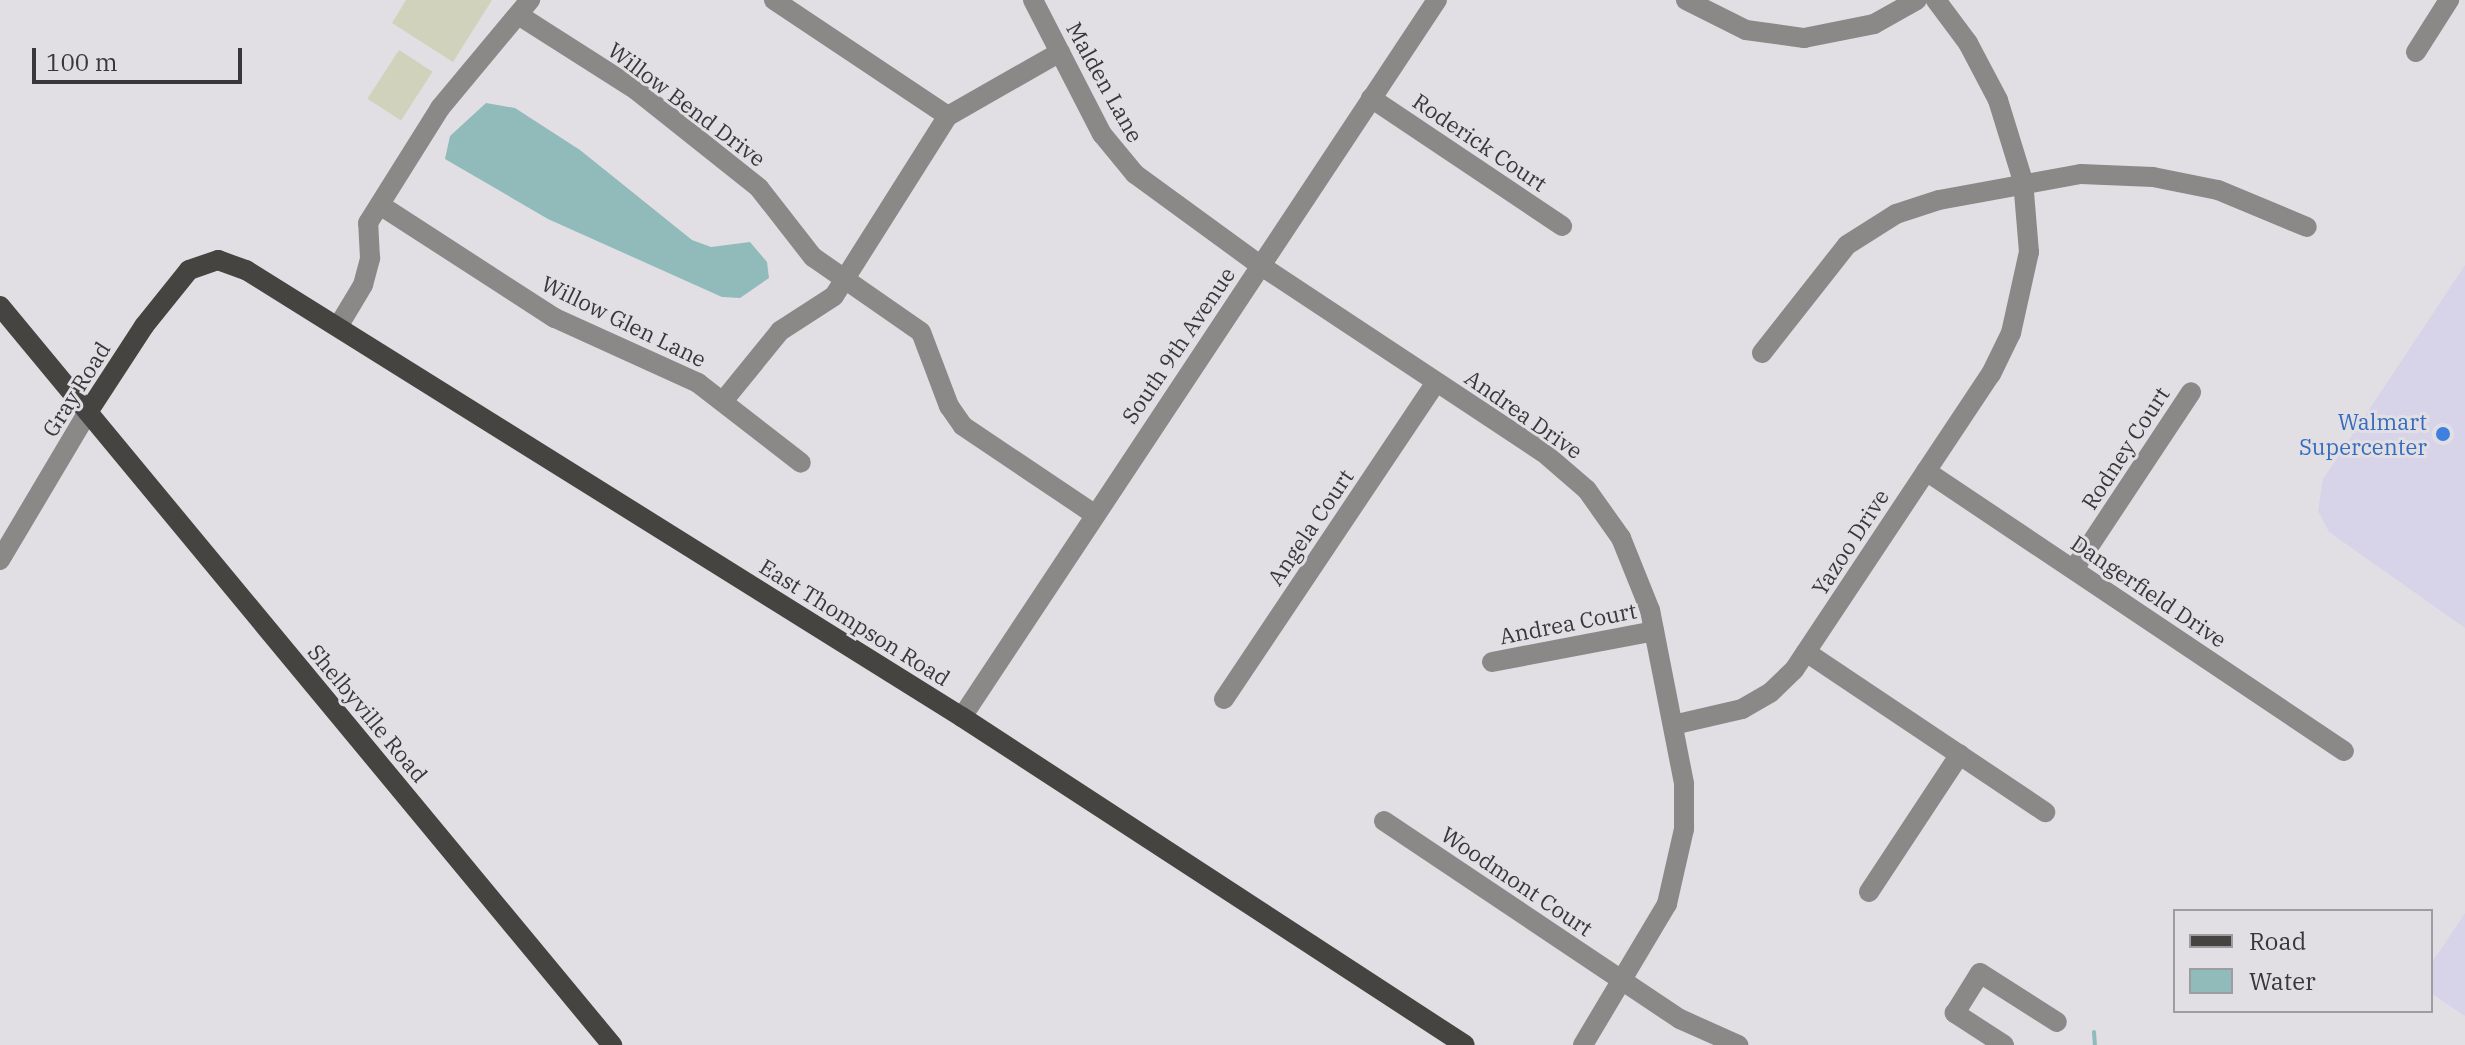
<!DOCTYPE html>
<html>
<head>
<meta charset="utf-8">
<style>
	body { margin:0 }
	#map { position:relative; width:2465px; height:1045px; overflow:hidden; background:#e2dfe4; font-family:"IBM Plex Serif",serif }
	div>[style] { position:absolute }
	.commercial>* { inset:0; background:#d7d3e9 }
	.green>* { inset:0; background:#d0d2bb; transform-origin:0 0 }
	.water>* { inset:0; background:#91babb }
	.stream>* { height:4px; margin:-2px; padding:0 2px; transform-origin:2px; border-radius:2px; background:#91babb }
	.minor>* { height:20px; margin:-10px; padding:0 10px; transform-origin:10px; border-radius:10px; background:#8a8987 }
	.major>* { height:20px; margin:-10px; padding:0 10px; transform-origin:10px; border-radius:10px; background:#464440 }
	.dots>* { width:22px; height:22px; translate:-50% -50%; box-sizing:border-box; border:4px solid #e2dfe4; border-radius:50% }
	span { translate:-50% -50%; white-space:nowrap; text-align:center; line-height:1.15; -webkit-text-stroke:6px #e2dfe4; paint-order:stroke }
	.street-label { font-size:22px; color:#393739 }
	.shop-label { font-size:22px; color:#366cbe }
	.right { translate:-100% -50%; text-align:right }
	.legend { position:absolute; left:2173px; top:909px; width:260px; height:104px; box-sizing:border-box; background:#e2dfe4; border:2px solid #9e9ca0; margin:0; padding:10px 14px; list-style:none; font-size:24px; color:#393739 }
	.legend li { display:flex; align-items:center; gap:16px; height:40px }
	.legend b { width:40px; border:2px solid #9e9ca0 }
	.scale { position:absolute; left:32px; top:48px; width:210px; height:36px; box-sizing:border-box; border:4px solid #393739; border-top:0; padding-left:10px; font-size:24px; line-height:28px; white-space:nowrap; color:#393739; -webkit-text-stroke:6px #e2dfe4; paint-order:stroke }
</style>
</head>
<body>
<div id="map">
	<div class="commercial">
		<i style="clip-path:polygon(2465px 265px,2465px 628px,2329px 532px,2318px 511px,2323px 479px)"></i>
		<i style="clip-path:polygon(2465px 913px,2465px 1016px,2431px 993px,2431px 964px)"></i>
	</div>
	<div class="green">
		<i style="clip-path:polygon(406px 0,492px 0,453px 62px,392px 23px)"></i>
		<i style="left:399px;top:50px;width:40px;height:58px;rotate:33deg"></i>
	</div>
	<div class="water">
		<i style="clip-path:polygon(486px 103px,515px 108px,580px 150px,692px 240px,711px 247px,750px 242px,767px 262px,769px 278px,740px 298px,722px 297px,548px 219px,445px 159px,450px 136px)"></i>
	</div>
	<div class="stream">
		<i style="left:2094px;top:1032px;width:13px;rotate:86deg"></i>
	</div>
	<div class="minor">
		<i style="left:774px;top:0;width:209px;rotate:33.7deg"></i>
		<i style="left:1033px;top:0;width:151px;rotate:62.8deg"></i>
		<i style="left:1102px;top:134px;width:52px;rotate:50.5deg"></i>
		<i style="left:1135px;top:174px;width:155px;rotate:36.1deg"></i>
		<i style="left:1260px;top:265px;width:339px;rotate:33.5deg"></i>
		<i style="left:1543px;top:452px;width:58px;rotate:40.8deg"></i>
		<i style="left:1587px;top:490px;width:59px;rotate:54.7deg"></i>
		<i style="left:1621px;top:538px;width:78px;rotate:68.1deg"></i>
		<i style="left:1650px;top:610px;width:177px;rotate:78.9deg"></i>
		<i style="left:1684px;top:784px;width:45px;rotate:90deg"></i>
		<i style="left:1684px;top:829px;width:77px;rotate:102.8deg"></i>
		<i style="left:1667px;top:904px;width:164px;rotate:120.8deg"></i>
		<i style="left:1686px;top:0;width:67px;rotate:26.6deg"></i>
		<i style="left:1746px;top:30px;width:59px;rotate:7.9deg"></i>
		<i style="left:1804px;top:38px;width:71px;rotate:-11.3deg"></i>
		<i style="left:1874px;top:24px;width:49px;rotate:-29.2deg"></i>
		<i style="left:520px;top:16px;width:138px;rotate:32.5deg"></i>
		<i style="left:636px;top:90px;width:157px;rotate:38.5deg"></i>
		<i style="left:759px;top:188px;width:88px;rotate:52deg"></i>
		<i style="left:813px;top:257px;width:131px;rotate:34.8deg"></i>
		<i style="left:921px;top:332px;width:79px;rotate:69.3deg"></i>
		<i style="left:949px;top:406px;width:24px;rotate:55deg"></i>
		<i style="left:963px;top:426px;width:158px;rotate:33.9deg"></i>
		<i style="left:2416px;top:52px;width:62px;rotate:-57.6deg"></i>
		<i style="left:1371px;top:98px;width:230px;rotate:33.8deg"></i>
		<i style="left:380px;top:205px;width:208px;rotate:32.9deg"></i>
		<i style="left:555px;top:318px;width:157px;rotate:24.4deg"></i>
		<i style="left:698px;top:383px;width:130px;rotate:37.8deg"></i>
		<i style="left:339px;top:325px;width:47px;rotate:-59deg"></i>
		<i style="left:363px;top:285px;width:28px;rotate:-75deg"></i>
		<i style="left:370px;top:258px;width:35px;rotate:-93deg"></i>
		<i style="left:368px;top:223px;width:136px;rotate:-57.9deg"></i>
		<i style="left:440px;top:108px;width:141px;rotate:-50.2deg"></i>
		<i style="left:1762px;top:353px;width:137px;rotate:-51.8deg"></i>
		<i style="left:1847px;top:245px;width:58px;rotate:-32.3deg"></i>
		<i style="left:1896px;top:214px;width:45px;rotate:-18deg"></i>
		<i style="left:1939px;top:200px;width:144px;rotate:-10.4deg"></i>
		<i style="left:2081px;top:174px;width:72px;rotate:2.4deg"></i>
		<i style="left:2153px;top:177px;width:66px;rotate:11.3deg"></i>
		<i style="left:2218px;top:190px;width:96px;rotate:22.6deg"></i>
		<i style="left:724px;top:400px;width:89px;rotate:-50.9deg"></i>
		<i style="left:780px;top:331px;width:64px;rotate:-32.9deg"></i>
		<i style="left:834px;top:296px;width:213px;rotate:-57.7deg"></i>
		<i style="left:948px;top:116px;width:129px;rotate:-29.7deg"></i>
		<i style="left:1926px;top:471px;width:503px;rotate:33.82deg"></i>
		<i style="left:0;top:560px;width:172px;rotate:-59.3deg"></i>
		<i style="left:2074px;top:569px;width:212px;rotate:-56.5deg"></i>
		<i style="left:1806px;top:652px;width:288px;rotate:33.8deg"></i>
		<i style="left:1492px;top:662px;width:165px;rotate:-10.8deg"></i>
		<i style="left:1224px;top:699px;width:381px;rotate:-56.2deg"></i>
		<i style="left:962px;top:717px;width:860px;rotate:-56.48deg"></i>
		<i style="left:1673px;top:725px;width:71px;rotate:-13.1deg"></i>
		<i style="left:1742px;top:709px;width:32px;rotate:-30deg"></i>
		<i style="left:1770px;top:693px;width:33px;rotate:-44deg"></i>
		<i style="left:1794px;top:670px;width:356px;rotate:-56.4deg"></i>
		<i style="left:1991px;top:374px;width:46px;rotate:-64deg"></i>
		<i style="left:2011px;top:333px;width:83px;rotate:-77.5deg"></i>
		<i style="left:2029px;top:252px;width:71px;rotate:-94.8deg"></i>
		<i style="left:2023px;top:181px;width:85px;rotate:-107.2deg"></i>
		<i style="left:1998px;top:100px;width:64px;rotate:-117.8deg"></i>
		<i style="left:1968px;top:43px;width:54px;rotate:-126.7deg"></i>
		<i style="left:1384px;top:821px;width:356px;rotate:33.8deg"></i>
		<i style="left:1680px;top:1019px;width:64px;rotate:24.1deg"></i>
		<i style="left:1869px;top:892px;width:165px;rotate:-56.6deg"></i>
		<i style="left:2004px;top:1045px;width:59px;rotate:-146.9deg"></i>
		<i style="left:1955px;top:1013px;width:47px;rotate:-58deg"></i>
		<i style="left:1980px;top:973px;width:91px;rotate:32.5deg"></i>
	</div>
	<div class="major">
		<i style="left:0;top:306px;width:960px;rotate:50.37deg"></i>
		<i style="left:88px;top:412px;width:103px;rotate:-56.9deg"></i>
		<i style="left:144px;top:326px;width:72px;rotate:-51.2deg"></i>
		<i style="left:189px;top:270px;width:31px;rotate:-19deg"></i>
		<i style="left:218px;top:260px;width:30px;rotate:20deg"></i>
		<i style="left:246px;top:270px;width:844px;rotate:31.98deg"></i>
		<i style="left:962px;top:717px;width:600px;rotate:33.11deg"></i>
	</div>
	<div class="dots">
		<i style="left:2443px;top:434px;background:#3f7fe0"></i>
	</div>
	<div class="street-label">
		<span style="left:1105px;top:82px;rotate:61deg">Malden Lane</span>
		<span style="left:687px;top:104px;rotate:37deg">Willow Bend Drive</span>
		<span style="left:1480px;top:142px;rotate:34deg">Roderick Court</span>
		<span style="left:624px;top:321px;rotate:26deg">Willow Glen Lane</span>
		<span style="left:1178px;top:345px;rotate:-56deg">South 9th Avenue</span>
		<span style="left:76px;top:389px;rotate:-58deg">Gray Road</span>
		<span style="left:1524px;top:414px;rotate:35deg">Andrea Drive</span>
		<span style="left:2125px;top:448px;rotate:-57deg">Rodney Court</span>
		<span style="left:1310px;top:527px;rotate:-56deg">Angela Court</span>
		<span style="left:1850px;top:542px;rotate:-57deg">Yazoo Drive</span>
		<span style="left:2149px;top:591px;rotate:34deg">Dangerfield Drive</span>
		<span style="left:855px;top:622px;rotate:32deg">East Thompson Road</span>
		<span style="left:1568px;top:623px;rotate:-11deg">Andrea Court</span>
		<span style="left:368px;top:713px;rotate:50deg">Shelbyville Road</span>
		<span style="left:1517px;top:881px;rotate:34deg">Woodmont Court</span>
	</div>
	<div class="shop-label">
		<span class="right" style="left:2427px;top:434px">Walmart<br>Supercenter</span>
	</div>
	<ul class="legend">
	<li><b style="height:10px;background:#464440"></b>Road</li>
	<li><b style="height:22px;background:#91babb"></b>Water</li>
	</ul>
	<div class="scale">100 m</div>
</div>
</body>
</html>
